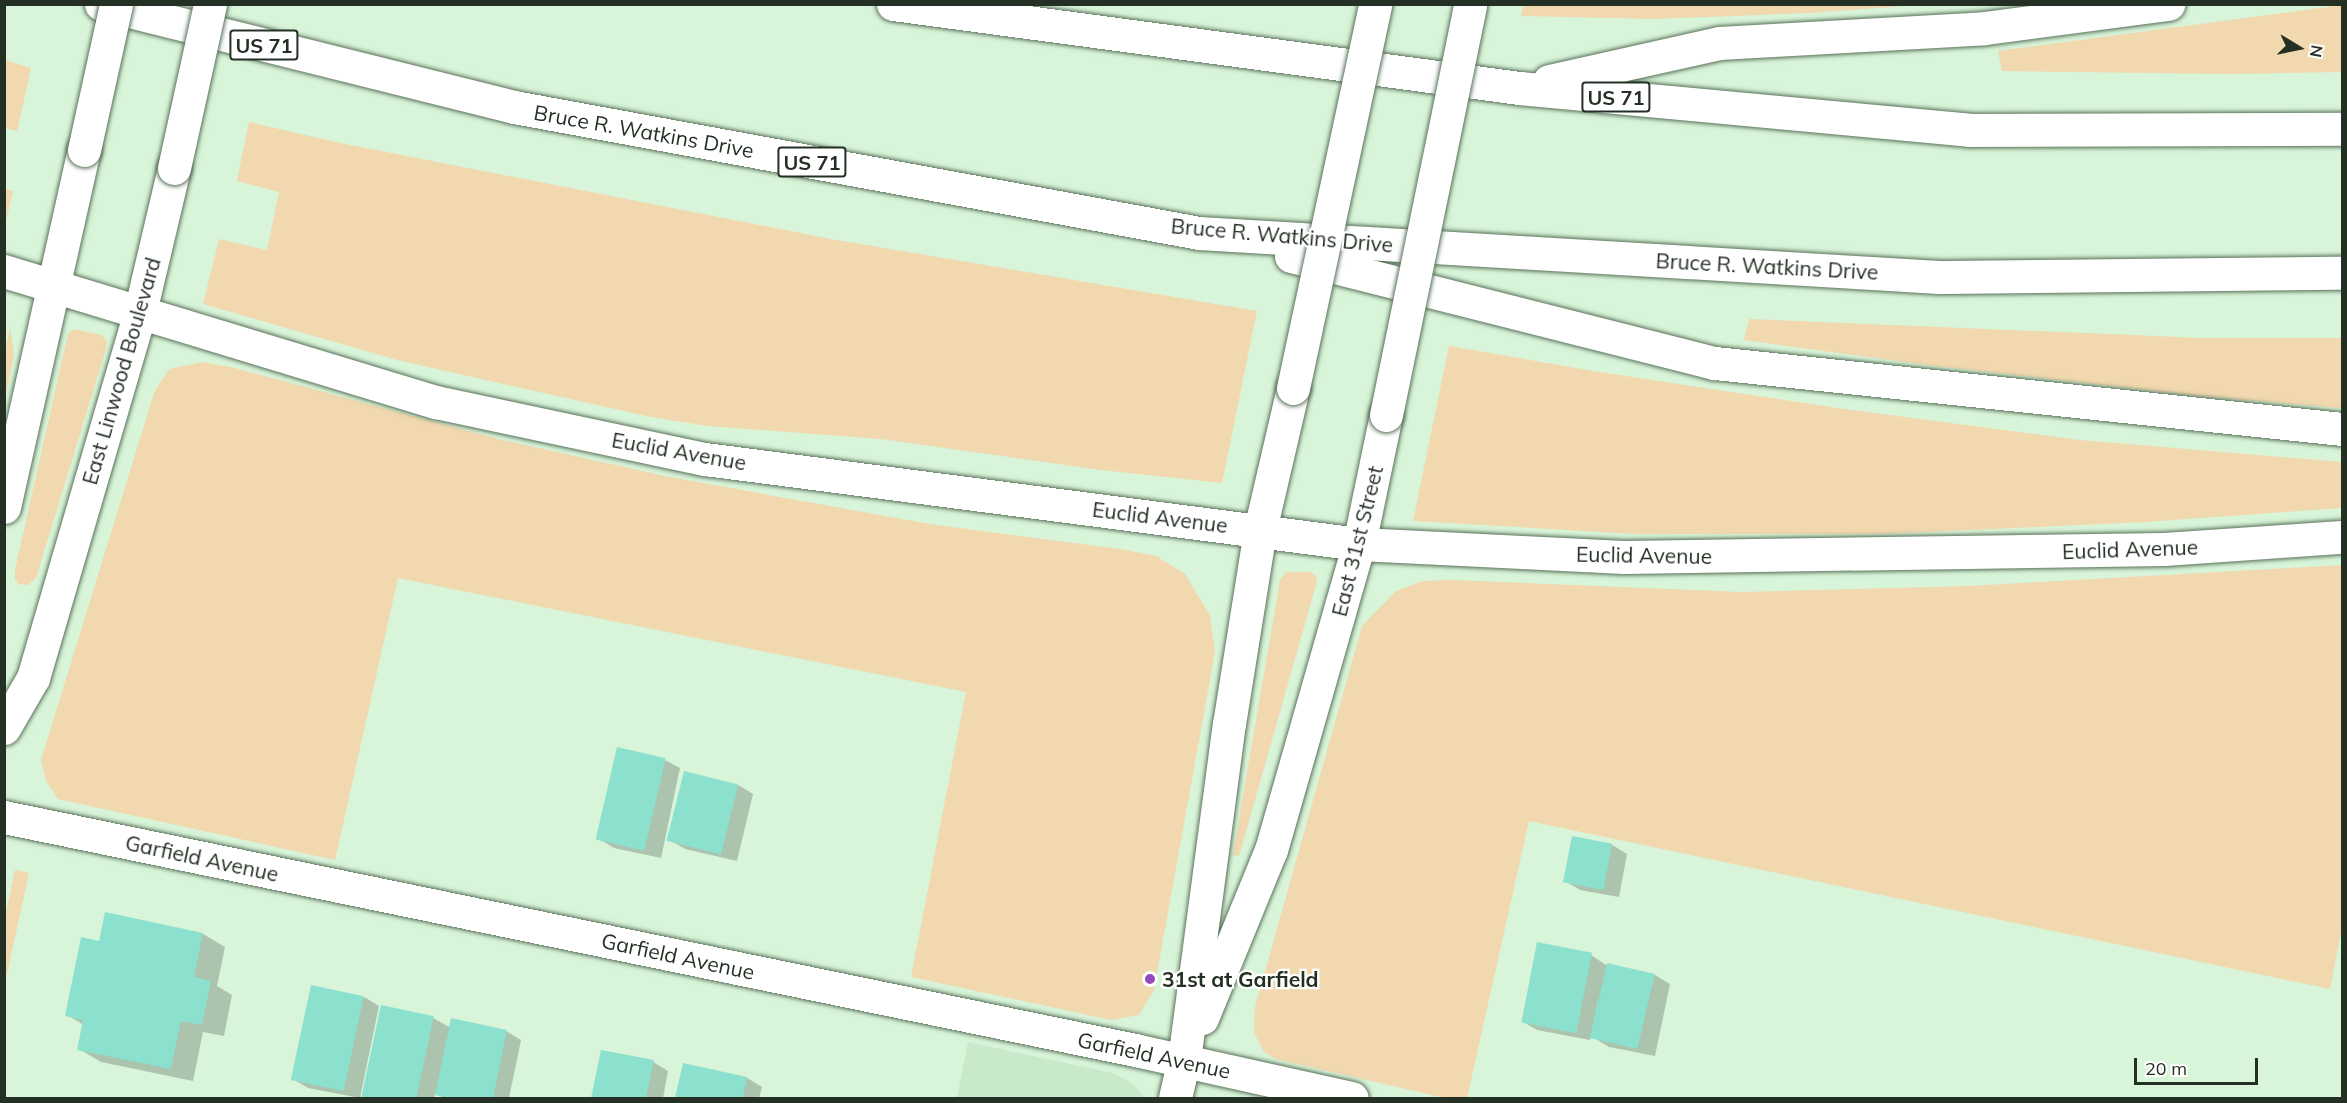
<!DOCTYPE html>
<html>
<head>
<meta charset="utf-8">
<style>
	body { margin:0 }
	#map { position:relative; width:2347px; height:1103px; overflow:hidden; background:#d8f4d9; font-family:Mulish,sans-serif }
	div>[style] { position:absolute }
	.built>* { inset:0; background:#c9eaca }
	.green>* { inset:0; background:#f1d8af }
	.shadow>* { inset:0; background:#0003 }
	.building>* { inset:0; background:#8ce0ce; transform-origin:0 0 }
	.roads { filter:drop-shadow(0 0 2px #5a725a) drop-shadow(0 0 2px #5a725a) }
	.minor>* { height:33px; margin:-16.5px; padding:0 16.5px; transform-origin:16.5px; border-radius:16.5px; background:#fff }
	.major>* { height:33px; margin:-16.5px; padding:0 16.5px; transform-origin:16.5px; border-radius:16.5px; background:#fff }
	.highway>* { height:33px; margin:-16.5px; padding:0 16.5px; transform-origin:16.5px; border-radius:16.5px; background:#fff }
	.bridges { filter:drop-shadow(0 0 2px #5a725a) drop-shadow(0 0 2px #5a725a) }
	.major-bridge>* { height:33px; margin:-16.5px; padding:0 16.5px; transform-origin:16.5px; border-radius:16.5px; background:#fff }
	.dots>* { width:16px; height:16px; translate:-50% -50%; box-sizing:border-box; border:3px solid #fff; border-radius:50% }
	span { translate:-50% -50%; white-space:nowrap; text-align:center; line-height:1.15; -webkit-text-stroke:4.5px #fff; paint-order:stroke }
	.shield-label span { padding:2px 4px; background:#fff; border:2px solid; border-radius:4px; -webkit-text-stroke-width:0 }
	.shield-label { font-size:20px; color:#253025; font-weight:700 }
	.street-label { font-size:21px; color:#253025 }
	.poi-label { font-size:21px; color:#253025; font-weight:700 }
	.left { translate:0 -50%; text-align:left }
	.frame { position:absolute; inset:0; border:6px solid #253025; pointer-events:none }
	.north { position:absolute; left:2269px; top:18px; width:60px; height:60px; -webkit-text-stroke:4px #fff; paint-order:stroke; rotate:100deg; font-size:16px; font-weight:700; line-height:24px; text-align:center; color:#253025 }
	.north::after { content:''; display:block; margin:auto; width:21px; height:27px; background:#253025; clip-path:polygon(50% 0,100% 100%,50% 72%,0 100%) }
	.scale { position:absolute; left:2134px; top:1058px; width:124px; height:27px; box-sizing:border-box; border:3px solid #253025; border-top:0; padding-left:8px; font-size:18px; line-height:21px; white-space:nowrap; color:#253025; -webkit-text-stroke:4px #fff; paint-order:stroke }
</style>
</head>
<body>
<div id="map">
	<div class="built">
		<i style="clip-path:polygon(968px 1042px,1113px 1073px,1132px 1083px,1143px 1094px,1142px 1098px,957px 1098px)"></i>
	</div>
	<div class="green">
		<i style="clip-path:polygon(1524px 4px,1919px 4px,1919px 5px,1810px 13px,1654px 19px,1521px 16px)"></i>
		<i style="clip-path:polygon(2342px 5px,2342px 72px,2233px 74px,2002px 71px,1998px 51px)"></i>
		<i style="clip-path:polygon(5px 60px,31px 68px,17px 131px,5px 128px)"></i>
		<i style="clip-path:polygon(249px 122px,340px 143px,831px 239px,1257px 311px,1222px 483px,1101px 470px,881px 439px,707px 426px,646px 416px,397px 360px,203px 304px,219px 239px,267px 250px,279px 192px,237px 181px)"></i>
		<i style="clip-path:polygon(5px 189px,13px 191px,6px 221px,4px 220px)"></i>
		<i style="clip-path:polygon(1749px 319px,2202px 338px,2342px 338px,2342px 408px,2207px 397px,1927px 365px,1744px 340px)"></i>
		<i style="clip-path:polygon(10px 327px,14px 354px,5px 399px,5px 351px)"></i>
		<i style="clip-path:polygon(73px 329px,102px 335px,107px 342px,105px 352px,36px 578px,28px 585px,18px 584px,15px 579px,15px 570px,68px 334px)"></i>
		<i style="clip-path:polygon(1449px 346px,1593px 371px,1837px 408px,2080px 440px,2342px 462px,2342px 508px,2145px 522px,1883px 534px,1635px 534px,1413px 521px)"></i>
		<i style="clip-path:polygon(203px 362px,235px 368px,498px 439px,665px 476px,929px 524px,1120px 549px,1156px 556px,1185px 574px,1210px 616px,1215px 652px,1154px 990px,1139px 1015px,1111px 1020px,911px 977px,966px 692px,398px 578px,335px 860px,58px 799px,46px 781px,41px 760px,154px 393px,169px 369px)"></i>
		<i style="clip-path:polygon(2342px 565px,2342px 927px,2330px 989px,1529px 821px,1467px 1098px,1445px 1098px,1276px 1059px,1264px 1052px,1254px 1033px,1255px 1007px,1362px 626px,1396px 591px,1423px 581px,1454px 580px,1741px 592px,1969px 586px)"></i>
		<i style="clip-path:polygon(1286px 572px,1310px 572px,1317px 577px,1316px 585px,1239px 856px,1233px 855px,1280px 580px)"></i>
		<i style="clip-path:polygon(15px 870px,29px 873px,5px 983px,5px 917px)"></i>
	</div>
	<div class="shadow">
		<i style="clip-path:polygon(665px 760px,680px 768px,661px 858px,614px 848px,599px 839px)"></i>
		<i style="clip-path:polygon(738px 785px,753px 794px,737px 861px,685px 849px,670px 840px)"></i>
		<i style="clip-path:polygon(1573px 838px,1612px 845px,1627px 854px,1619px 897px,1580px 890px,1565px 881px)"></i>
		<i style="clip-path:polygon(106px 914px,203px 934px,225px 947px,217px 986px,232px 995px,224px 1036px,203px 1032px,193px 1081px,101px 1062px,79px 1049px,84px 1025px,67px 1015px,101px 943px)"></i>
		<i style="clip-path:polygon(1591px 955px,1606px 965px,1655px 975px,1670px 984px,1655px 1056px,1609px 1047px,1594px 1038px,1601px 1002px,1598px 1001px,1590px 1040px,1537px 1030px,1522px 1021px)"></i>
		<i style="clip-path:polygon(364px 997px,379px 1006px,360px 1098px,308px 1088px,293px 1079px)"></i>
		<i style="clip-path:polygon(382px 1007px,433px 1018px,451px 1028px,506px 1031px,521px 1040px,509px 1098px,444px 1098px,435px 1093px,434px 1098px,364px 1098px)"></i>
		<i style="clip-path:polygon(602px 1051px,653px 1062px,668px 1071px,663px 1098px,592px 1098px)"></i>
		<i style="clip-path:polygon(684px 1065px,747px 1078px,762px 1087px,759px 1098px,676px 1098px)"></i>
	</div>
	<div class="building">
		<i style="left:617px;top:747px;width:50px;height:95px;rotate:13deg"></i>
		<i style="left:684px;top:771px;width:56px;height:72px;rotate:14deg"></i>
		<i style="left:1572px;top:836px;width:41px;height:47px;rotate:11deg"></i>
		<i style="clip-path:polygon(105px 912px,203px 933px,194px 977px,211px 981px,202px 1025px,181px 1021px,171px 1069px,77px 1050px,83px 1020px,65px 1016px,81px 937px,99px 941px)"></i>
		<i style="left:1537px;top:942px;width:56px;height:82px;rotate:11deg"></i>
		<i style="left:1607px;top:963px;width:49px;height:77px;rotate:13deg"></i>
		<i style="left:311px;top:985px;width:54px;height:97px;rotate:12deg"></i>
		<i style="left:381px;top:1005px;width:54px;height:95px;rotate:12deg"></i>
		<i style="clip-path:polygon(451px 1018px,507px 1030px,493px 1098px,450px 1098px,435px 1095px)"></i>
		<i style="clip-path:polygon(601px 1050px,654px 1060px,646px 1098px,591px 1098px)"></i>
		<i style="clip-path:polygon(683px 1063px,747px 1077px,743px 1098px,675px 1098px)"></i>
	</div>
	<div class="roads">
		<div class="minor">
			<i style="left:4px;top:271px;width:451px;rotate:16.9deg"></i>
			<i style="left:436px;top:402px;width:275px;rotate:12deg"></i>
			<i style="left:705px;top:459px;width:660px;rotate:7.41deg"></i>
			<i style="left:1359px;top:544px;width:265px;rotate:2.8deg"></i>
			<i style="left:1624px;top:557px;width:540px;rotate:-0.85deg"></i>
			<i style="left:2164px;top:549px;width:178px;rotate:-3.9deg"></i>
			<i style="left:4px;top:817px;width:1155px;rotate:11.64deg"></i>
			<i style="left:1135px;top:1050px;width:222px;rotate:12.5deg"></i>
		</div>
		<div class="major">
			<i style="left:4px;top:507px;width:366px;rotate:-77.4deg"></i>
			<i style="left:4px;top:728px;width:58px;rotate:-59.9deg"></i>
			<i style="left:33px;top:678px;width:381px;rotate:-73.7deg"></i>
			<i style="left:140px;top:312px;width:148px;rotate:-76.7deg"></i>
			<i style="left:1202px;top:1018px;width:182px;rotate:-67.7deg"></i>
			<i style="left:1271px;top:850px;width:318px;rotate:-74deg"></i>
			<i style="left:1359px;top:544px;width:132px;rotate:-78.2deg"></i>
			<i style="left:1175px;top:1098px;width:39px;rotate:-77deg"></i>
			<i style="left:1184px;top:1060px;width:339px;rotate:-82.4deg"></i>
			<i style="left:1229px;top:724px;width:196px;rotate:-80.9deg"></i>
			<i style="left:1260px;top:530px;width:146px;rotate:-76.9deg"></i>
		</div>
		<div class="highway">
			<i style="left:101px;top:4px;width:426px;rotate:14deg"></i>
			<i style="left:514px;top:107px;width:696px;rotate:10.42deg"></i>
			<i style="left:1199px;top:233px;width:741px;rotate:3.4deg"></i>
			<i style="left:1939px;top:277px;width:403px;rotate:-0.6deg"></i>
			<i style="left:893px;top:4px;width:632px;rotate:7.64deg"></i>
			<i style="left:1519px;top:88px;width:452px;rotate:5.3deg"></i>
			<i style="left:1969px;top:130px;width:373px;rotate:-0.2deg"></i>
			<i style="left:1549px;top:81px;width:174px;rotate:-12.6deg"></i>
			<i style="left:1719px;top:43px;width:266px;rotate:-3.2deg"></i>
			<i style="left:1985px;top:28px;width:185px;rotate:-7.5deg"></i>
			<i style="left:1291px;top:256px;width:437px;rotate:14.2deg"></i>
			<i style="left:1715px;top:363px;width:630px;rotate:6.01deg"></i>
		</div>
	</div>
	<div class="bridges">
		<div class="major-bridge">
			<i style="left:84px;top:150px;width:149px;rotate:-77.6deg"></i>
			<i style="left:174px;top:168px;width:168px;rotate:-77.6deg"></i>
			<i style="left:1293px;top:388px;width:393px;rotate:-77.9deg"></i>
			<i style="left:1386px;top:415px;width:419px;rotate:-78.4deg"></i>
		</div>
	</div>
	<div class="dots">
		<i style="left:1150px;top:979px;background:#954abb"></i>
	</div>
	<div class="shield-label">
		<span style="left:264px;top:45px">US 71</span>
		<span style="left:1616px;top:97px">US 71</span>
		<span style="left:812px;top:162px">US 71</span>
	</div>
	<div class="street-label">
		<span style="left:644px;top:131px;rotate:10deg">Bruce R. Watkins Drive</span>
		<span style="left:1282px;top:235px;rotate:5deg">Bruce R. Watkins Drive</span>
		<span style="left:1767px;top:266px;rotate:3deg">Bruce R. Watkins Drive</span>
		<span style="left:121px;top:371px;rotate:-74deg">East Linwood Boulevard</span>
		<span style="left:679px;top:451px;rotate:10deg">Euclid Avenue</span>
		<span style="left:1160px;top:517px;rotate:7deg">Euclid Avenue</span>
		<span style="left:1357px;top:541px;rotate:-76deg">East 31st Street</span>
		<span style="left:2130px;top:549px;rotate:-2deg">Euclid Avenue</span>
		<span style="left:1644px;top:555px;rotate:1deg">Euclid Avenue</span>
		<span style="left:202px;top:858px;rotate:12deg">Garfield Avenue</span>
		<span style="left:678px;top:956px;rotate:12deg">Garfield Avenue</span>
		<span style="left:1154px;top:1055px;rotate:12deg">Garfield Avenue</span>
	</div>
	<div class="poi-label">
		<span class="left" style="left:1162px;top:979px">31st at Garfield</span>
	</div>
	<div class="frame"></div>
	<div class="north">N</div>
	<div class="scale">20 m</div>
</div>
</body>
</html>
